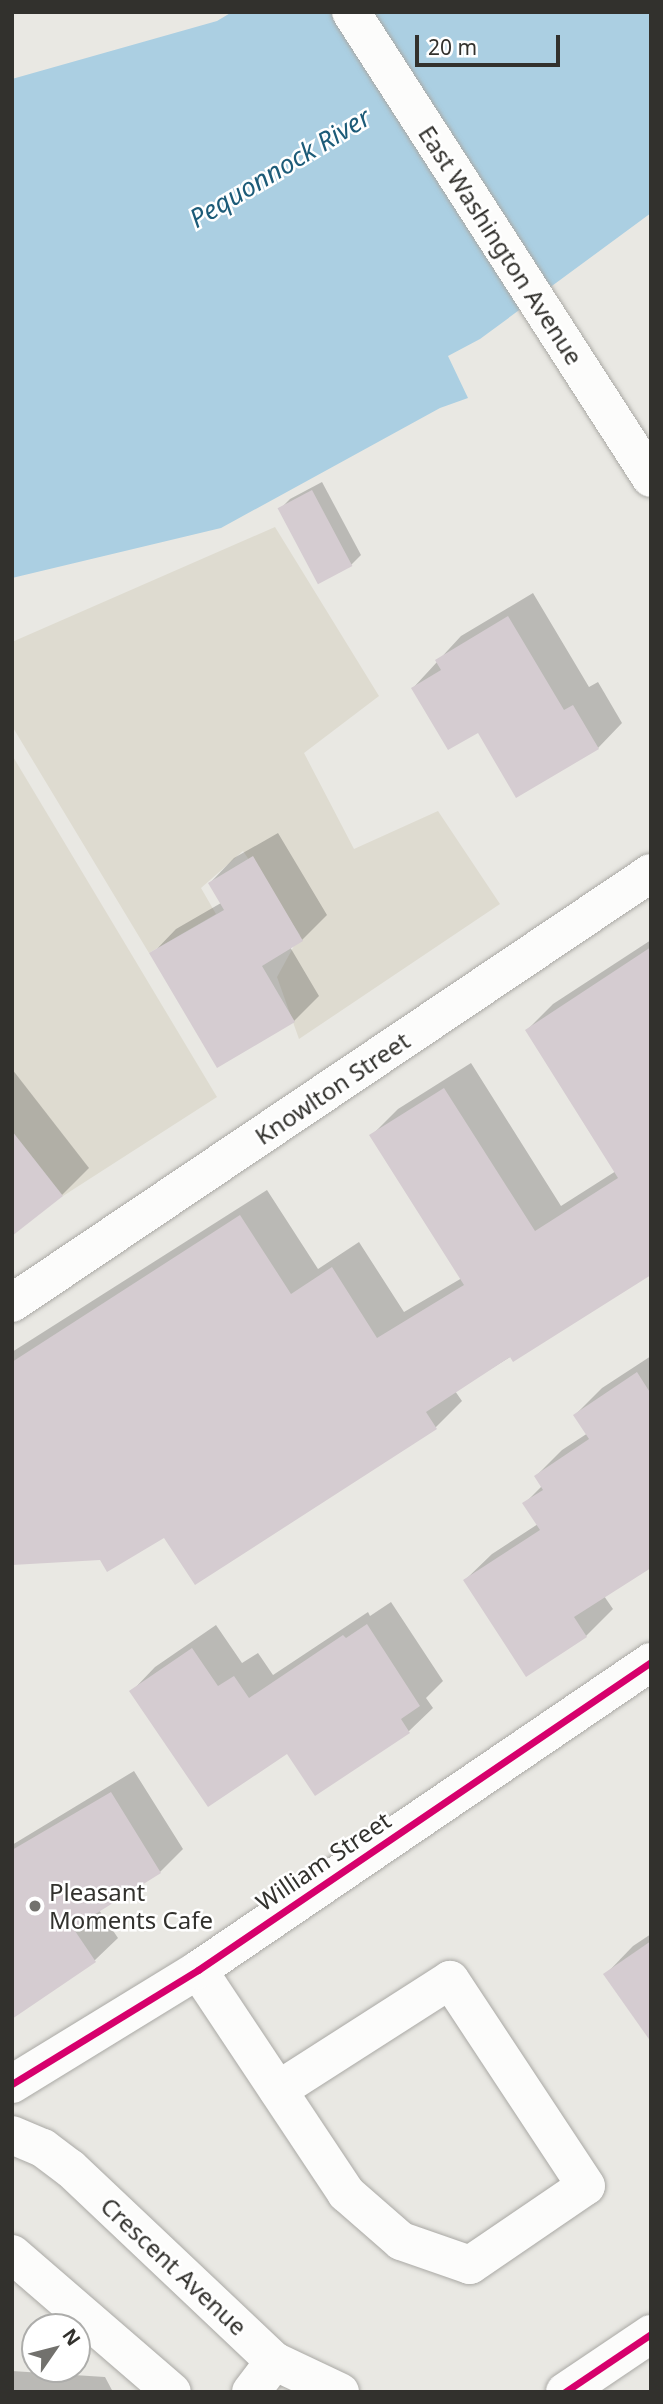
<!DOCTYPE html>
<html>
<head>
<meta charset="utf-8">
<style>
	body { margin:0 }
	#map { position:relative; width:663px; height:2404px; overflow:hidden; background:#e9e8e3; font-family:"Noto Sans",sans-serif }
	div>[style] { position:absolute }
	.built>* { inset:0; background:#dedbd0 }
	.water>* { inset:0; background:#abcfe2 }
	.shadow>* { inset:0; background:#0003 }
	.building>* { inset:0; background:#d5ccd1; transform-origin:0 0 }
	.roads { filter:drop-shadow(0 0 2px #aaa9a5) drop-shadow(0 0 2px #aaa9a5) }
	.minor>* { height:38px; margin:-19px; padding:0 19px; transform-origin:19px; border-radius:19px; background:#fcfcfb }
	.major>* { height:38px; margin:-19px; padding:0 19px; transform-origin:19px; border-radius:19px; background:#fcfcfb }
	.cycleway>* { height:7px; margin:-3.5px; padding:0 3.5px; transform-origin:3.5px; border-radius:3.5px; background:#d6006c }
	.dots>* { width:19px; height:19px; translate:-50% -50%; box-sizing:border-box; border:4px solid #fff; border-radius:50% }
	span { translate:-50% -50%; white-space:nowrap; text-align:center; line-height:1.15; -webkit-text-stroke:5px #fff; paint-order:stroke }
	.street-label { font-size:24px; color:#32312d }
	.poi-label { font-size:24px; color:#32312d }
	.left { translate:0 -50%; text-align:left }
	.water-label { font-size:26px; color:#1c5b78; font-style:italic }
	.frame { position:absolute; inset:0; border:14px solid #32312d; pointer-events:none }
	.north { position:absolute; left:21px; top:2313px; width:70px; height:70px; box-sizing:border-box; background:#fff; border:2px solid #adadab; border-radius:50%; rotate:55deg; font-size:19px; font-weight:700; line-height:28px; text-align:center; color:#32312d }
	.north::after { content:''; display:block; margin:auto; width:24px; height:32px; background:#72716d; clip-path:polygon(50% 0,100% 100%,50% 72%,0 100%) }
	.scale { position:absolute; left:415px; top:35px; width:145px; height:32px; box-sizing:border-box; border:4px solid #32312d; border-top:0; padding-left:9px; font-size:21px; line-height:24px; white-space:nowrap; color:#32312d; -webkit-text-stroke:5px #fff; paint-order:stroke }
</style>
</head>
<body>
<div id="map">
	<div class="built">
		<i style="clip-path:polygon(275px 527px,379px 696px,304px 753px,354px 849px,438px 811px,500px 904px,299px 1039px,277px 977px,300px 935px,243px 851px,201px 888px,216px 914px,149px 953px,12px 726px,12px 642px)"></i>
		<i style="clip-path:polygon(12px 755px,217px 1097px,63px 1196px,12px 1131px)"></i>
	</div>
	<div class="water">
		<i style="clip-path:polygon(232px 12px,651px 12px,651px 213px,480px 339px,448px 356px,468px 398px,440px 408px,221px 528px,12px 578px,12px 79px,217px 21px)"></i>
	</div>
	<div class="shadow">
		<i style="clip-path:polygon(322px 482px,361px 555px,351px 565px,280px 509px,290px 499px)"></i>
		<i style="clip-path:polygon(533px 593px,589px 687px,598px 682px,622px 723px,598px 748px,479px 731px,413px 688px,461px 636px)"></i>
		<i style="clip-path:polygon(278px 833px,327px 915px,302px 940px,290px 947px,319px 996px,294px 1021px,218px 1066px,152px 954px,176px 929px,221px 903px,210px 883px,234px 858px)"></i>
		<i style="clip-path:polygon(651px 940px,651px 1270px,455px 1391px,462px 1401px,436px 1427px,101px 1558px,12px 1563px,12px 1352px,267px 1190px,318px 1269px,359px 1242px,404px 1312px,462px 1278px,372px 1135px,398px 1109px,471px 1063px,561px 1206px,616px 1171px,527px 1030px,553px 1004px)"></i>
		<i style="clip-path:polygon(12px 1069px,89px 1168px,62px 1195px,12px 1234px)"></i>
		<i style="clip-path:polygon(651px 1356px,651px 1562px,604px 1596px,613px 1609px,586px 1636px,527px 1674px,465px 1580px,492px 1554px,538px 1524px,525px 1503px,542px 1486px,536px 1476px,562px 1450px,588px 1433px,575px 1415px,602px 1388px)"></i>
		<i style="clip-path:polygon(391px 1602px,443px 1681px,426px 1698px,433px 1708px,409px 1731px,287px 1752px,132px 1691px,155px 1667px,216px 1625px,242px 1663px,258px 1653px,273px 1675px,368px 1612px,370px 1616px)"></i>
		<i style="clip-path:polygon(134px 1771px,183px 1849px,160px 1872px,99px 1910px,118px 1938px,95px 1960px,12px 2017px,12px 1845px)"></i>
		<i style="clip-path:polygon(651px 1934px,651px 2039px,606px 1974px,633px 1946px)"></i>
		<i style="clip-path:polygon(12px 2371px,105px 2377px,113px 2392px,12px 2392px)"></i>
	</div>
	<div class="building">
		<i style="left:312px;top:490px;width:86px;height:39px;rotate:62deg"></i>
		<i style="clip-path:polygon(508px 616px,564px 710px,573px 705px,599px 749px,516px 798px,478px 733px,448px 750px,411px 688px,441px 670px,435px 660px)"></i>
		<i style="clip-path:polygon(253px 856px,303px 941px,262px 966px,295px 1022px,217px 1068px,149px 953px,224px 910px,208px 883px)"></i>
		<i style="clip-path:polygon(651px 947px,651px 1275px,513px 1362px,510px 1357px,426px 1412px,437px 1429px,195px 1585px,164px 1538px,107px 1572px,100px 1560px,12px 1565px,12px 1362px,240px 1215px,291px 1294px,332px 1267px,377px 1338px,464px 1285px,369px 1135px,444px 1088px,535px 1231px,618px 1178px,525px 1030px)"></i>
		<i style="clip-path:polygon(12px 1131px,63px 1196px,12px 1236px)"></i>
		<i style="clip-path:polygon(637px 1372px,651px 1394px,651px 1568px,574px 1617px,587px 1637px,526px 1677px,463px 1580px,540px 1530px,522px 1503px,543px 1490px,534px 1476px,589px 1439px,573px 1415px)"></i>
		<i style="clip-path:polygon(367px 1624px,420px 1706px,401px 1719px,410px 1733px,315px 1796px,287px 1754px,208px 1807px,129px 1691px,192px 1648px,218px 1686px,234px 1676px,249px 1698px,343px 1635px,346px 1638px)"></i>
		<i style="clip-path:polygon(111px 1792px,161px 1873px,73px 1928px,96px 1962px,12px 2019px,12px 1850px)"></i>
		<i style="clip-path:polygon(651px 1941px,651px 2042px,603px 1974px)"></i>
	</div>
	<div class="roads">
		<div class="minor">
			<i style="left:198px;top:1970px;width:268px;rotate:56.4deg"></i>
			<i style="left:346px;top:2193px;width:73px;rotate:41.1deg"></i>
			<i style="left:401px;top:2241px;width:73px;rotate:19.2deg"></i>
			<i style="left:470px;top:2265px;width:140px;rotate:-34.3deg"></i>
			<i style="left:586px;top:2186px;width:247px;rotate:-123.4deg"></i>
			<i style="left:450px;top:1980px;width:204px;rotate:147.4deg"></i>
			<i style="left:12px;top:2084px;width:218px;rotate:-31.5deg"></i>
			<i style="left:198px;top:1970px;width:548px;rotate:-34.21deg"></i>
			<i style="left:251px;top:2392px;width:39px;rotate:-53deg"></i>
			<i style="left:565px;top:2392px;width:104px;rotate:-34deg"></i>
		</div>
		<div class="major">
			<i style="left:351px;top:12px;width:554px;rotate:57.23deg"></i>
			<i style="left:12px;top:1303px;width:770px;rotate:-33.94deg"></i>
			<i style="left:12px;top:2135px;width:34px;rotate:23deg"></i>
			<i style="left:43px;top:2148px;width:34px;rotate:37deg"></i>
			<i style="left:70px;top:2168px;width:281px;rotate:43.4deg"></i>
			<i style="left:274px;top:2361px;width:73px;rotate:25.2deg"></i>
			<i style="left:12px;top:2254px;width:211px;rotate:40.8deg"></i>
		</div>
	</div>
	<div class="cycleway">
		<i style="left:12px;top:2084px;width:218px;rotate:-31.5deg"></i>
		<i style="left:198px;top:1970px;width:548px;rotate:-34.21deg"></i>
		<i style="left:565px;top:2392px;width:104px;rotate:-34deg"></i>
	</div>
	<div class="dots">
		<i style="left:35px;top:1906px;background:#72716d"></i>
	</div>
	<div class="street-label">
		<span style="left:501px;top:245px;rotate:57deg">East Washington Avenue</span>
		<span style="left:332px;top:1088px;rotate:-34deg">Knowlton Street</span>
		<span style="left:323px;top:1861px;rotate:-34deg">William Street</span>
		<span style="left:174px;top:2266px;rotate:43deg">Crescent Avenue</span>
	</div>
	<div class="poi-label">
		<span class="left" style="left:49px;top:1906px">Pleasant<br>Moments Cafe</span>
	</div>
	<div class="water-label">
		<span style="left:280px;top:168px;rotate:-31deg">Pequonnock River</span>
	</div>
	<div class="frame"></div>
	<div class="north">N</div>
	<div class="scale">20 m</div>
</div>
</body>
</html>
